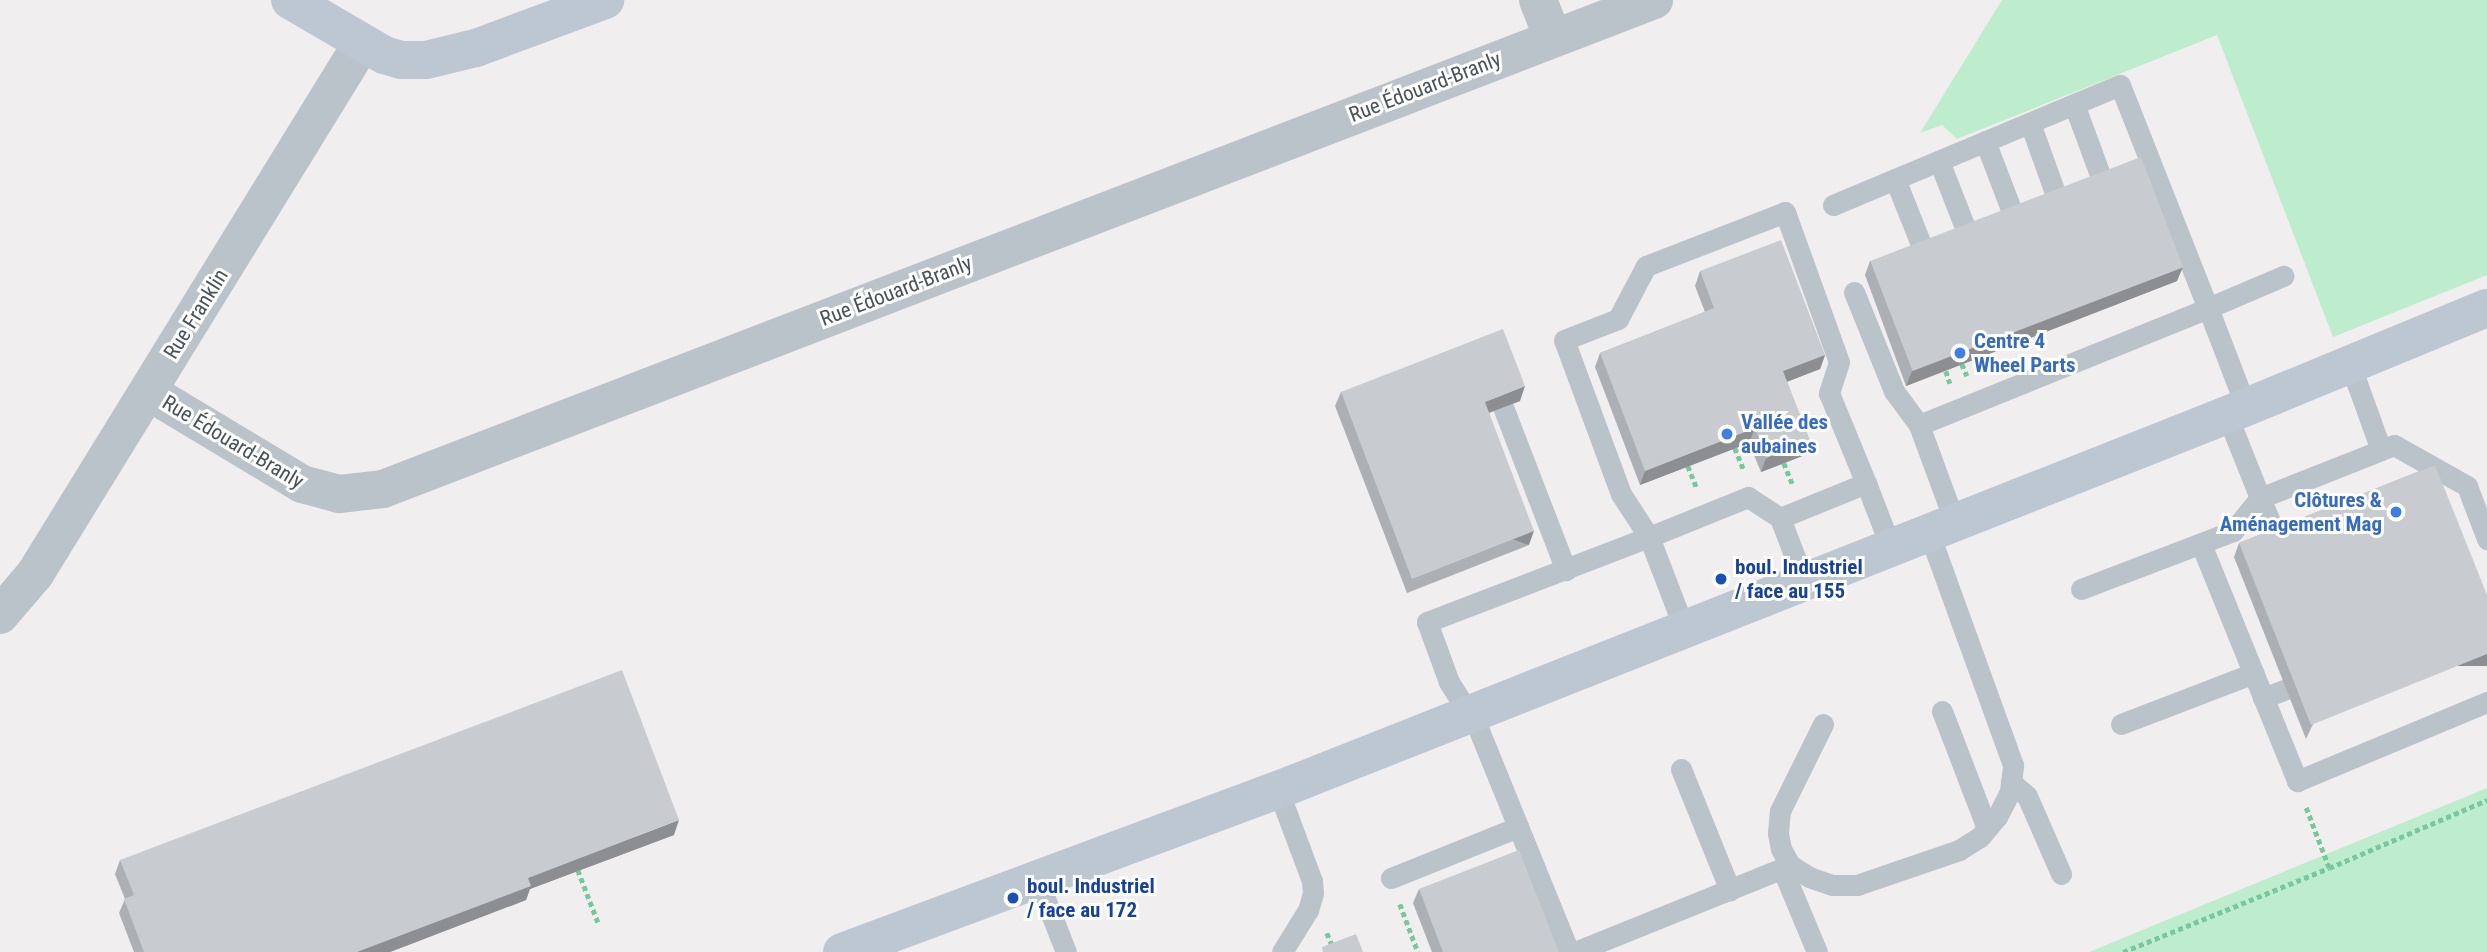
<!DOCTYPE html>
<html>
<head>
<meta charset="utf-8">
<style>
	body { margin:0 }
	#map { position:relative; width:2487px; height:952px; overflow:hidden; background:#f0eeee; font-family:"Roboto Condensed",sans-serif }
	div>[style] { position:absolute }
	.green>* { inset:0; background:#beedcd }
	.path>* { height:4.5px; margin-top:-2.25px; transform-origin:0; background:repeating-linear-gradient(90deg,#77c99c 0 5px,transparent 0 8.5px) }
	.lane>* { height:21px; margin:-10.5px; padding:0 10.5px; transform-origin:10.5px; border-radius:10.5px; background:#bac3ca }
	.street>* { height:38px; margin:-19px; padding:0 19px; transform-origin:19px; border-radius:19px; background:#bac3ca }
	.secondary>* { height:38px; margin:-19px; padding:0 19px; transform-origin:19px; border-radius:19px; background:#bcc7d1 }
	.wall>* { inset:0; background:#acafb3 }
	.shaded-wall>* { inset:0; background:#8c8e92; transform-origin:0 0 }
	.building>* { inset:0; background:#c8cbd0; transform-origin:0 0 }
	.dots>* { width:19px; height:19px; translate:-50% -50%; box-sizing:border-box; border:4px solid #fff; border-radius:50% }
	span { translate:-50% -50%; white-space:nowrap; text-align:center; line-height:1.15; -webkit-text-stroke:6px #fff; paint-order:stroke }
	.street-label { font-size:21px; color:#47525a }
	.shop-label { font-size:21px; color:#366cbe; font-weight:700 }
	.left { translate:0 -50%; text-align:left }
	.right { translate:-100% -50%; text-align:right }
	.transit-label { font-size:21px; color:#164399; font-weight:700 }
</style>
</head>
<body>
<div id="map">
	<div class="green">
		<i style="clip-path:polygon(2002px 0,2487px 0,2487px 275px,2333px 337px,2217px 35px,1957px 139px,1942px 125px,1920px 133px)"></i>
		<i style="clip-path:polygon(2487px 788px,2487px 952px,2089px 952px)"></i>
	</div>
	<div class="path">
		<i style="left:2036px;top:336px;width:13px;rotate:67deg"></i>
		<i style="left:1962px;top:364px;width:13px;rotate:67deg"></i>
		<i style="left:1946px;top:371px;width:13px;rotate:72deg"></i>
		<i style="left:1735px;top:448px;width:24px;rotate:68deg"></i>
		<i style="left:1784px;top:463px;width:24px;rotate:68deg"></i>
		<i style="left:1688px;top:466px;width:24px;rotate:68deg"></i>
		<i style="left:2329px;top:868px;width:172px;rotate:-23.3deg"></i>
		<i style="left:578px;top:870px;width:56px;rotate:69deg"></i>
		<i style="left:1400px;top:904px;width:51px;rotate:69.4deg"></i>
		<i style="left:1327px;top:933px;width:21px;rotate:67deg"></i>
		<i style="left:2123px;top:952px;width:222px;rotate:-22.2deg"></i>
		<i style="left:2329px;top:868px;width:67px;rotate:-110.9deg"></i>
	</div>
	<div class="lane">
		<i style="left:2074px;top:104px;width:84px;rotate:69.8deg"></i>
		<i style="left:2030px;top:123px;width:83px;rotate:70.3deg"></i>
		<i style="left:1985px;top:141px;width:81px;rotate:69.1deg"></i>
		<i style="left:1939px;top:161px;width:79px;rotate:68.6deg"></i>
		<i style="left:1895px;top:179px;width:79px;rotate:68.3deg"></i>
		<i style="left:1833px;top:205px;width:311px;rotate:-22.7deg"></i>
		<i style="left:2120px;top:85px;width:240px;rotate:68.5deg"></i>
		<i style="left:2208px;top:308px;width:82px;rotate:-23.1deg"></i>
		<i style="left:1854px;top:292px;width:107px;rotate:68deg"></i>
		<i style="left:1894px;top:391px;width:42px;rotate:53.7deg"></i>
		<i style="left:1503px;top:407px;width:175px;rotate:68.9deg"></i>
		<i style="left:2227px;top:415px;width:89px;rotate:68.3deg"></i>
		<i style="left:2260px;top:498px;width:130px;rotate:-21.6deg"></i>
		<i style="left:2381px;top:450px;width:91px;rotate:-109.8deg"></i>
		<i style="left:2381px;top:450px;width:14px;rotate:-21deg"></i>
		<i style="left:2394px;top:445px;width:84px;rotate:29.3deg"></i>
		<i style="left:2467px;top:486px;width:57px;rotate:69.3deg"></i>
		<i style="left:1780px;top:518px;width:67px;rotate:69.1deg"></i>
		<i style="left:1955px;top:523px;width:104px;rotate:-110.2deg"></i>
		<i style="left:1919px;top:425px;width:312px;rotate:-22deg"></i>
		<i style="left:2208px;top:308px;width:106px;rotate:69deg"></i>
		<i style="left:2201px;top:544px;width:256px;rotate:67.9deg"></i>
		<i style="left:2297px;top:781px;width:206px;rotate:-22.6deg"></i>
		<i style="left:2081px;top:589px;width:163px;rotate:-20.9deg"></i>
		<i style="left:2233px;top:531px;width:43px;rotate:-50.7deg"></i>
		<i style="left:2260px;top:498px;width:46px;rotate:66.8deg"></i>
		<i style="left:1684px;top:628px;width:97px;rotate:-111deg"></i>
		<i style="left:1649px;top:537px;width:107px;rotate:-22deg"></i>
		<i style="left:1748px;top:497px;width:38px;rotate:33deg"></i>
		<i style="left:1780px;top:518px;width:93px;rotate:-22.1deg"></i>
		<i style="left:1866px;top:483px;width:70px;rotate:69deg"></i>
		<i style="left:2263px;top:698px;width:25px;rotate:-21deg"></i>
		<i style="left:1942px;top:711px;width:125px;rotate:69deg"></i>
		<i style="left:2121px;top:724px;width:142px;rotate:-21deg"></i>
		<i style="left:1681px;top:769px;width:131px;rotate:68deg"></i>
		<i style="left:2011px;top:782px;width:21px;rotate:41deg"></i>
		<i style="left:2027px;top:796px;width:85px;rotate:66.4deg"></i>
		<i style="left:1278px;top:790px;width:97px;rotate:69.5deg"></i>
		<i style="left:1312px;top:881px;width:12px;rotate:85deg"></i>
		<i style="left:1313px;top:893px;width:18px;rotate:106deg"></i>
		<i style="left:1308px;top:910px;width:49px;rotate:121.8deg"></i>
		<i style="left:1790px;top:865px;width:18px;rotate:-119deg"></i>
		<i style="left:1781px;top:849px;width:16px;rotate:-101deg"></i>
		<i style="left:1778px;top:833px;width:22px;rotate:-85deg"></i>
		<i style="left:1780px;top:811px;width:97px;rotate:-63.7deg"></i>
		<i style="left:1782px;top:868px;width:91px;rotate:67.4deg"></i>
		<i style="left:1037px;top:878px;width:79px;rotate:68.6deg"></i>
		<i style="left:1391px;top:878px;width:137px;rotate:-21.9deg"></i>
		<i style="left:1569px;top:952px;width:240px;rotate:-112.1deg"></i>
		<i style="left:1479px;top:730px;width:57px;rotate:-122deg"></i>
		<i style="left:1449px;top:682px;width:64px;rotate:-110.1deg"></i>
		<i style="left:1427px;top:622px;width:238px;rotate:-21deg"></i>
		<i style="left:1649px;top:537px;width:51px;rotate:-123.1deg"></i>
		<i style="left:1621px;top:494px;width:164px;rotate:-110.3deg"></i>
		<i style="left:1564px;top:340px;width:58px;rotate:-21.3deg"></i>
		<i style="left:1618px;top:319px;width:60px;rotate:-62.2deg"></i>
		<i style="left:1646px;top:266px;width:149px;rotate:-21.2deg"></i>
		<i style="left:1785px;top:212px;width:159px;rotate:70.2deg"></i>
		<i style="left:1839px;top:362px;width:33px;rotate:108deg"></i>
		<i style="left:1829px;top:393px;width:97px;rotate:67.7deg"></i>
		<i style="left:1575px;top:952px;width:232px;rotate:-22deg"></i>
		<i style="left:1790px;top:865px;width:22px;rotate:32deg"></i>
		<i style="left:1809px;top:877px;width:24px;rotate:19deg"></i>
		<i style="left:1832px;top:885px;width:25px"></i>
		<i style="left:1857px;top:885px;width:108px;rotate:-18.9deg"></i>
		<i style="left:1959px;top:850px;width:25px;rotate:-32deg"></i>
		<i style="left:1980px;top:837px;width:26px;rotate:-50deg"></i>
		<i style="left:1997px;top:817px;width:29px;rotate:-63deg"></i>
		<i style="left:2010px;top:791px;width:26px;rotate:-83deg"></i>
		<i style="left:2013px;top:765px;width:247px;rotate:-109.9deg"></i>
	</div>
	<div class="street">
		<i style="left:1538px;top:0;width:41px;rotate:68.5deg"></i>
		<i style="left:149px;top:392px;width:179px;rotate:31deg"></i>
		<i style="left:302px;top:484px;width:38px;rotate:15deg"></i>
		<i style="left:339px;top:494px;width:44px;rotate:-6.5deg"></i>
		<i style="left:383px;top:489px;width:1362px;rotate:-21.04deg"></i>
		<i style="left:0;top:615px;width:54px;rotate:-49.5deg"></i>
		<i style="left:35px;top:574px;width:624px;rotate:-58.37deg"></i>
	</div>
	<div class="secondary">
		<i style="left:290px;top:0;width:109px;rotate:30.3deg"></i>
		<i style="left:384px;top:55px;width:18px;rotate:16deg"></i>
		<i style="left:401px;top:60px;width:25px"></i>
		<i style="left:426px;top:60px;width:51px;rotate:-13.5deg"></i>
		<i style="left:476px;top:48px;width:138px;rotate:-20.4deg"></i>
		<i style="left:842px;top:952px;width:465px;rotate:-20.4deg"></i>
		<i style="left:1278px;top:790px;width:1020px;rotate:-21.56deg"></i>
		<i style="left:2227px;top:415px;width:281px;rotate:-22.4deg"></i>
	</div>
	<div class="wall">
		<i style="clip-path:polygon(1870px 261px,2177px 281px,1906px 386px,1865px 275px)"></i>
		<i style="clip-path:polygon(1700px 271px,1825px 355px,1820px 369px,1787px 382px,1810px 441px,1805px 455px,1761px 472px,1749px 443px,1640px 485px,1595px 367px,1600px 353px,1705px 312px,1695px 286px)"></i>
		<i style="clip-path:polygon(1341px 392px,1520px 401px,1489px 413px,1529px 545px,1407px 593px,1335px 406px)"></i>
		<i style="clip-path:polygon(2435px 465px,2306px 739px,2234px 557px,2239px 543px)"></i>
		<i style="clip-path:polygon(674px 835px,530px 889px,526px 900px,390px 952px,134px 952px,119px 913px,125px 899px,115px 874px,120px 860px)"></i>
		<i style="clip-path:polygon(1419px 889px,1559px 952px,1432px 952px,1413px 903px)"></i>
	</div>
	<div class="shaded-wall">
		<i style="clip-path:polygon(2183px 267px,2177px 281px,1906px 386px,1912px 371px)"></i>
		<i style="clip-path:polygon(1825px 355px,1820px 369px,1778px 385px,1783px 371px)"></i>
		<i style="clip-path:polygon(1525px 386px,1520px 401px,1480px 416px,1485px 402px)"></i>
		<i style="clip-path:polygon(1755px 428px,1749px 443px,1640px 485px,1645px 471px)"></i>
		<i style="clip-path:polygon(1810px 441px,1805px 455px,1761px 472px,1766px 458px)"></i>
		<i style="left:1534px;top:531px;width:15px;height:131px;rotate:110deg"></i>
		<i style="left:2487px;top:654px;width:12px;height:190px;rotate:90deg"></i>
		<i style="clip-path:polygon(679px 820px,674px 835px,530px 889px,526px 900px,390px 952px,357px 952px,528px 878px)"></i>
	</div>
	<div class="building">
		<i style="left:2141px;top:157px;width:118px;height:290px;rotate:69deg"></i>
		<i style="clip-path:polygon(1781px 240px,1825px 355px,1783px 371px,1810px 441px,1766px 458px,1755px 428px,1645px 471px,1600px 353px,1714px 308px,1700px 271px)"></i>
		<i style="clip-path:polygon(1503px 329px,1525px 386px,1485px 402px,1534px 531px,1412px 579px,1341px 392px)"></i>
		<i style="clip-path:polygon(2435px 465px,2487px 595px,2487px 654px,2311px 725px,2239px 543px)"></i>
		<i style="clip-path:polygon(622px 670px,679px 820px,528px 878px,531px 886px,357px 952px,144px 952px,124px 899px,134px 895px,120px 860px)"></i>
		<i style="clip-path:polygon(1519px 850px,1559px 952px,1443px 952px,1419px 889px)"></i>
		<i style="clip-path:polygon(1356px 934px,1363px 952px,1323px 952px,1322px 947px)"></i>
	</div>
	<div class="dots">
		<i style="left:1960px;top:353px;background:#3f7fe0"></i>
		<i style="left:1727px;top:434px;background:#3f7fe0"></i>
		<i style="left:2396px;top:512px;background:#3f7fe0"></i>
		<i style="left:1721px;top:579px;background:#1a4fb4"></i>
		<i style="left:1013px;top:898px;background:#1a4fb4"></i>
	</div>
	<div class="street-label">
		<span style="left:1425px;top:87px;rotate:-21deg">Rue Édouard-Branly</span>
		<span style="left:896px;top:291px;rotate:-21deg">Rue Édouard-Branly</span>
		<span style="left:196px;top:314px;rotate:-58deg">Rue Franklin</span>
		<span style="left:233px;top:442px;rotate:31deg">Rue Édouard-Branly</span>
	</div>
	<div class="shop-label">
		<span class="left" style="left:1974px;top:353px">Centre 4<br>Wheel Parts</span>
		<span class="left" style="left:1741px;top:434px">Vallée des<br>aubaines</span>
		<span class="right" style="left:2382px;top:512px">Clôtures &amp;<br>Aménagement Mag</span>
	</div>
	<div class="transit-label">
		<span class="left" style="left:1735px;top:579px">boul. Industriel<br>/ face au 155</span>
		<span class="left" style="left:1027px;top:898px">boul. Industriel<br>/ face au 172</span>
	</div>
</div>
</body>
</html>
